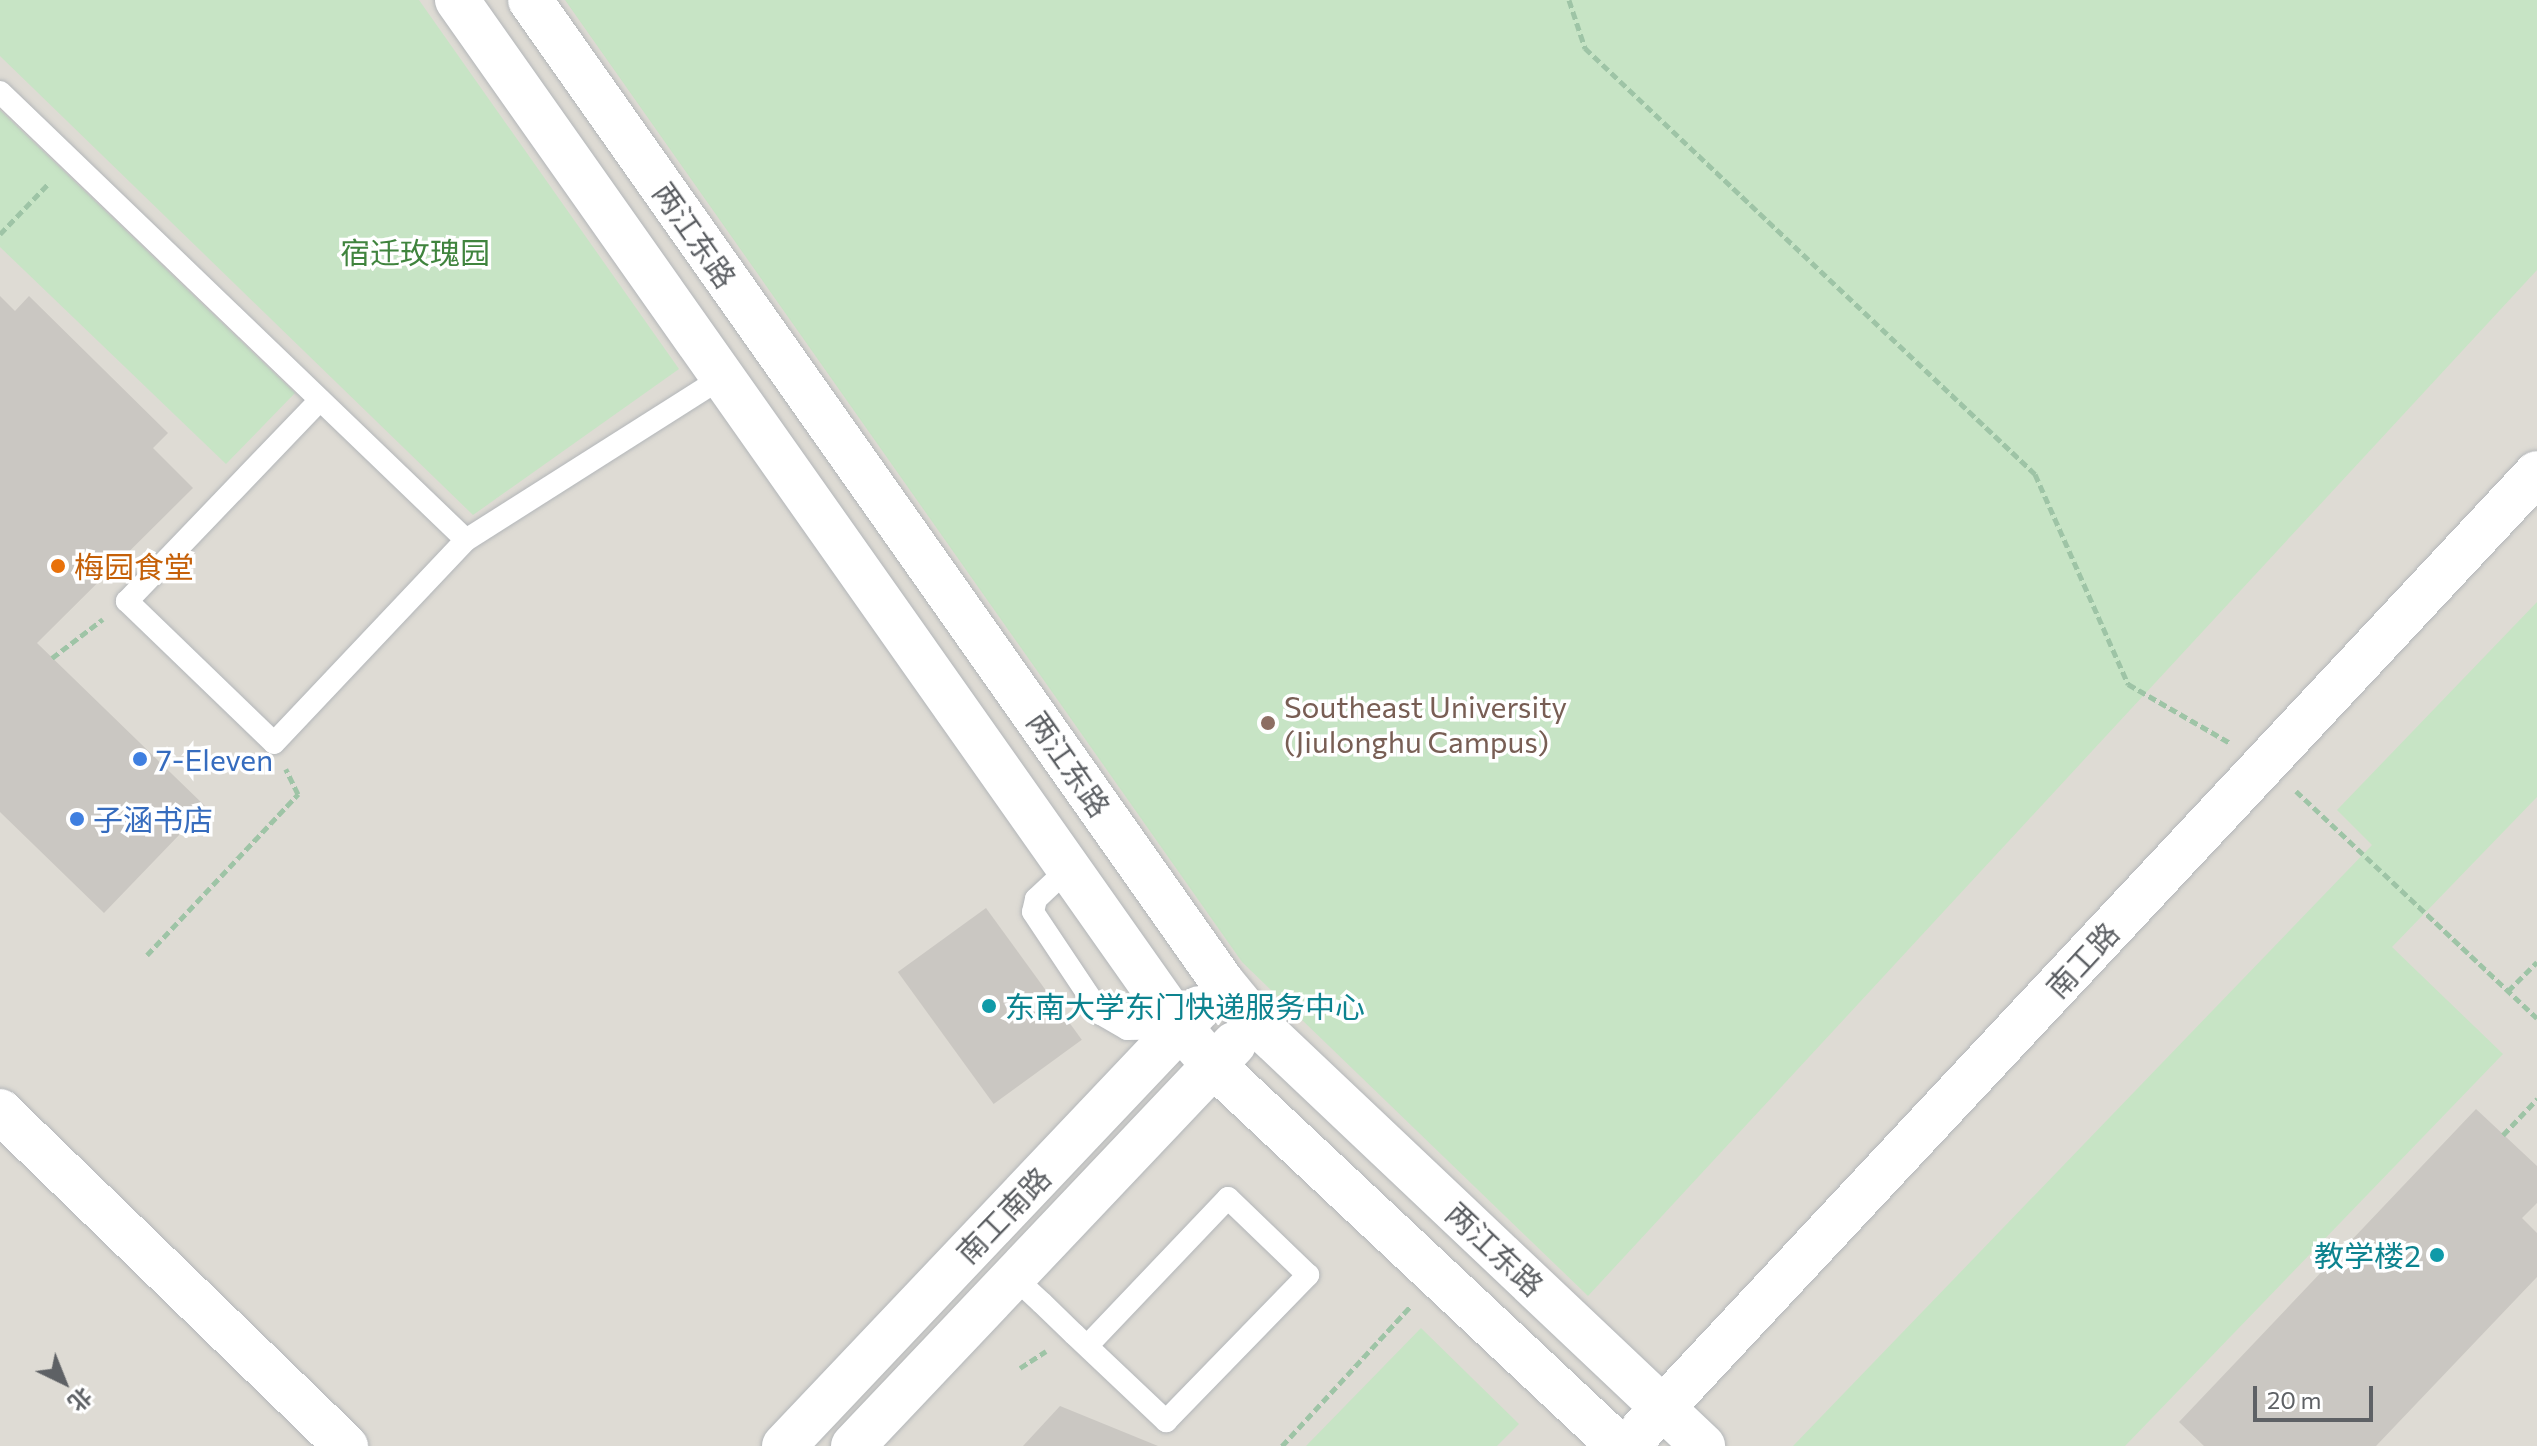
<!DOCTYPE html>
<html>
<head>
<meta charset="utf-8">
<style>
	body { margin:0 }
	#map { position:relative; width:2537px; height:1446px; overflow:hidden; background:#efece6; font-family:Commissioner,"Noto Sans SC",sans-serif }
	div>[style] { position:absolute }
	.education>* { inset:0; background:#dedbd4; transform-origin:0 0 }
	.green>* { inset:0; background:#c7e4c5 }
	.building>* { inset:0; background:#cac7c2; transform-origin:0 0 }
	.path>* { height:5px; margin-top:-2.5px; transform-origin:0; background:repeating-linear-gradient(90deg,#9ec4a6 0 8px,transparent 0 12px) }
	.roads { filter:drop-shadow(0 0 2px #b3b6b9) drop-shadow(0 0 2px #b3b6b9) }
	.service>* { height:22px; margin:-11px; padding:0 11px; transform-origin:11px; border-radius:11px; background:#fff }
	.minor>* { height:44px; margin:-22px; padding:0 22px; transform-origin:22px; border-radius:22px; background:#fff }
	.dots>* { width:22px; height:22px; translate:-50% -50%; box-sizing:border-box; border:4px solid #fff; border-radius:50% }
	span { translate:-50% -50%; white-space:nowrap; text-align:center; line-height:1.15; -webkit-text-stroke:7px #fff; paint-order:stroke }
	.street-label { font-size:30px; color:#5e6165 }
	.park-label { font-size:30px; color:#40843e }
	.food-label { font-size:30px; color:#c56008 }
	.left { translate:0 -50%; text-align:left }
	.education-label { font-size:30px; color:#785e54 }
	.shop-label { font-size:30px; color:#366cbe }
	.culture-label { font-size:30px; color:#0d838f }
	.right { translate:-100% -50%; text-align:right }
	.north { position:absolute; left:24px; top:1342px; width:80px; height:80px; -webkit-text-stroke:6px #fff; paint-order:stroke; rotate:137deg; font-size:22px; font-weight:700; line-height:32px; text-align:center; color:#5e6165 }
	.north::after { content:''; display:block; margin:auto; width:28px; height:36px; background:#5e6165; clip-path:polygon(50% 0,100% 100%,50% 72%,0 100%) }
	.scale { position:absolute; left:2253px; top:1386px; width:120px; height:36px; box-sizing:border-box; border:4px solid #5e6165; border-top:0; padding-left:10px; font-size:24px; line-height:28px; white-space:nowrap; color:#5e6165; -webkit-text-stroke:6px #fff; paint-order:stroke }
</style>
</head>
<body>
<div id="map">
	<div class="education">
		<i style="left:0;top:0;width:2537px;height:1446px"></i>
	</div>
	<div class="green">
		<i style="clip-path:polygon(0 0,419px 0,679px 369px,473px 515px,0 56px)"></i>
		<i style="clip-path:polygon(565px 0,2537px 0,2537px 270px,1588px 1296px,1242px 962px)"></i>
		<i style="clip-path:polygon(0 110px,295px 393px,226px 464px,0 247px)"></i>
		<i style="clip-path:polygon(2537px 602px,2537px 797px,2392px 947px,2503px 1054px,2125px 1446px,1793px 1446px,2372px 845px,2337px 810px)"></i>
		<i style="clip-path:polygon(1421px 1328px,1519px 1424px,1497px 1446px,1306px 1446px)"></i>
	</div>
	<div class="building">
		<i style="clip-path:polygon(0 296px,15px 311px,29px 296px,168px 433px,153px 448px,193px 488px,37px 643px,206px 807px,104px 913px,0 812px)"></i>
		<i style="left:986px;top:908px;width:163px;height:109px;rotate:54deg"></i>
		<i style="clip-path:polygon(2476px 1109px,2537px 1166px,2537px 1203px,2522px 1218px,2537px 1233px,2537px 1277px,2376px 1446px,2204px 1446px,2179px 1422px)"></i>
		<i style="clip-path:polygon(1060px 1406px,1158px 1446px,1023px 1446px)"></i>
	</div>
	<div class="path">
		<i style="left:1569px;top:0;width:51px;rotate:71.6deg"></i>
		<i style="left:1585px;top:48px;width:620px;rotate:43.43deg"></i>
		<i style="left:2035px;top:474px;width:230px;rotate:66.1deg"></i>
		<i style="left:2128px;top:684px;width:118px;rotate:30deg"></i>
		<i style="left:0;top:234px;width:71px;rotate:-46.1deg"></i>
		<i style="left:52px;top:658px;width:64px;rotate:-37.4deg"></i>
		<i style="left:2296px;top:791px;width:331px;rotate:43.3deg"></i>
		<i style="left:147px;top:955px;width:221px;rotate:-46.8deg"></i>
		<i style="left:298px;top:794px;width:28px;rotate:-116deg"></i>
		<i style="left:2508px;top:991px;width:41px;rotate:-45deg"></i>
		<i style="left:2503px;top:1135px;width:50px;rotate:-46.6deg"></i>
		<i style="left:1020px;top:1368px;width:31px;rotate:-33deg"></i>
		<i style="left:1282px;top:1446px;width:189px;rotate:-47.4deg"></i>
	</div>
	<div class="roads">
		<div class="service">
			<i style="left:0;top:92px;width:646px;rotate:43.87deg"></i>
			<i style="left:466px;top:540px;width:304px;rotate:-32.4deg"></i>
			<i style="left:320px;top:400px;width:279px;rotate:133.8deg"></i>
			<i style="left:127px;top:601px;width:204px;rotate:44deg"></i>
			<i style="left:274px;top:743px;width:279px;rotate:-46.6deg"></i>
			<i style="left:1068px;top:869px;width:44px;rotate:136.8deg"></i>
			<i style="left:1036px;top:899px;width:13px;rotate:103deg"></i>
			<i style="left:1033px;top:912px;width:123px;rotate:56.3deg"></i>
			<i style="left:1101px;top:1014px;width:30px;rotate:30deg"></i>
			<i style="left:1127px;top:1029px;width:53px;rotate:-1.1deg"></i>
			<i style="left:1014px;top:1277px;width:38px;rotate:43deg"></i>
			<i style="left:1042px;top:1303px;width:45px;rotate:44.1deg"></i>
			<i style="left:1074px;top:1334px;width:127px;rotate:43.4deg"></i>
			<i style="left:1166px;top:1421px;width:204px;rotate:-45.8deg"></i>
			<i style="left:1308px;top:1275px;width:111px;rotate:-136.1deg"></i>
			<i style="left:1228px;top:1198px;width:204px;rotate:133.6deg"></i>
		</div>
		<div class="minor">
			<i style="left:457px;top:0;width:1257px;rotate:54.84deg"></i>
			<i style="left:1181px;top:1028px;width:50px;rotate:49deg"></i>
			<i style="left:1214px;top:1066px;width:555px;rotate:43.18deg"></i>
			<i style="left:530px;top:0;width:1203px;rotate:54.82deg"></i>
			<i style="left:1223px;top:983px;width:50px;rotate:50.6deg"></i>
			<i style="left:1255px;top:1022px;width:617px;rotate:43.42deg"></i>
			<i style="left:0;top:1111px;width:482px;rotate:44.1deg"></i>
			<i style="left:1642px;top:1430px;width:1310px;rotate:-46.92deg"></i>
			<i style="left:784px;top:1446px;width:603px;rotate:-46.54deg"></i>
			<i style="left:853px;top:1446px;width:554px;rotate:-46.54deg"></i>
		</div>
	</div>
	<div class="dots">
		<i style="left:58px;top:566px;background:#e8710a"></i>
		<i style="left:1268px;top:723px;background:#8d6e63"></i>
		<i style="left:140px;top:759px;background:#3f7fe0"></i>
		<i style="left:77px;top:819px;background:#3f7fe0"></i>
		<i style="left:989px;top:1006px;background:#0f9aa8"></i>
		<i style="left:2437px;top:1255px;background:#0f9aa8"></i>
	</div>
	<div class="street-label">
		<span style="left:695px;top:235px;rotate:55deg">两江东路</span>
		<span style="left:1069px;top:764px;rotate:55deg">两江东路</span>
		<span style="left:2082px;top:960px;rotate:-47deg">南工路</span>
		<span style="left:1003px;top:1215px;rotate:-46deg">南工南路</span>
		<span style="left:1495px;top:1249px;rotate:43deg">两江东路</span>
	</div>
	<div class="park-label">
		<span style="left:415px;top:252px">宿迁玫瑰园</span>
	</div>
	<div class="food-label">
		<span class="left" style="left:74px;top:566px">梅园食堂</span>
	</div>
	<div class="education-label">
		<span class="left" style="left:1284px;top:723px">Southeast University<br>(Jiulonghu Campus)</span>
	</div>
	<div class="shop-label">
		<span class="left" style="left:156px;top:759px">7-Eleven</span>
		<span class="left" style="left:93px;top:819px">子涵书店</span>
	</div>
	<div class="culture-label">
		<span class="left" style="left:1005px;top:1006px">东南大学东门快递服务中心</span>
		<span class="right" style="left:2421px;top:1255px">教学楼2</span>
	</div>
	<div class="north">北</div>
	<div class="scale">20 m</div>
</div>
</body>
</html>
